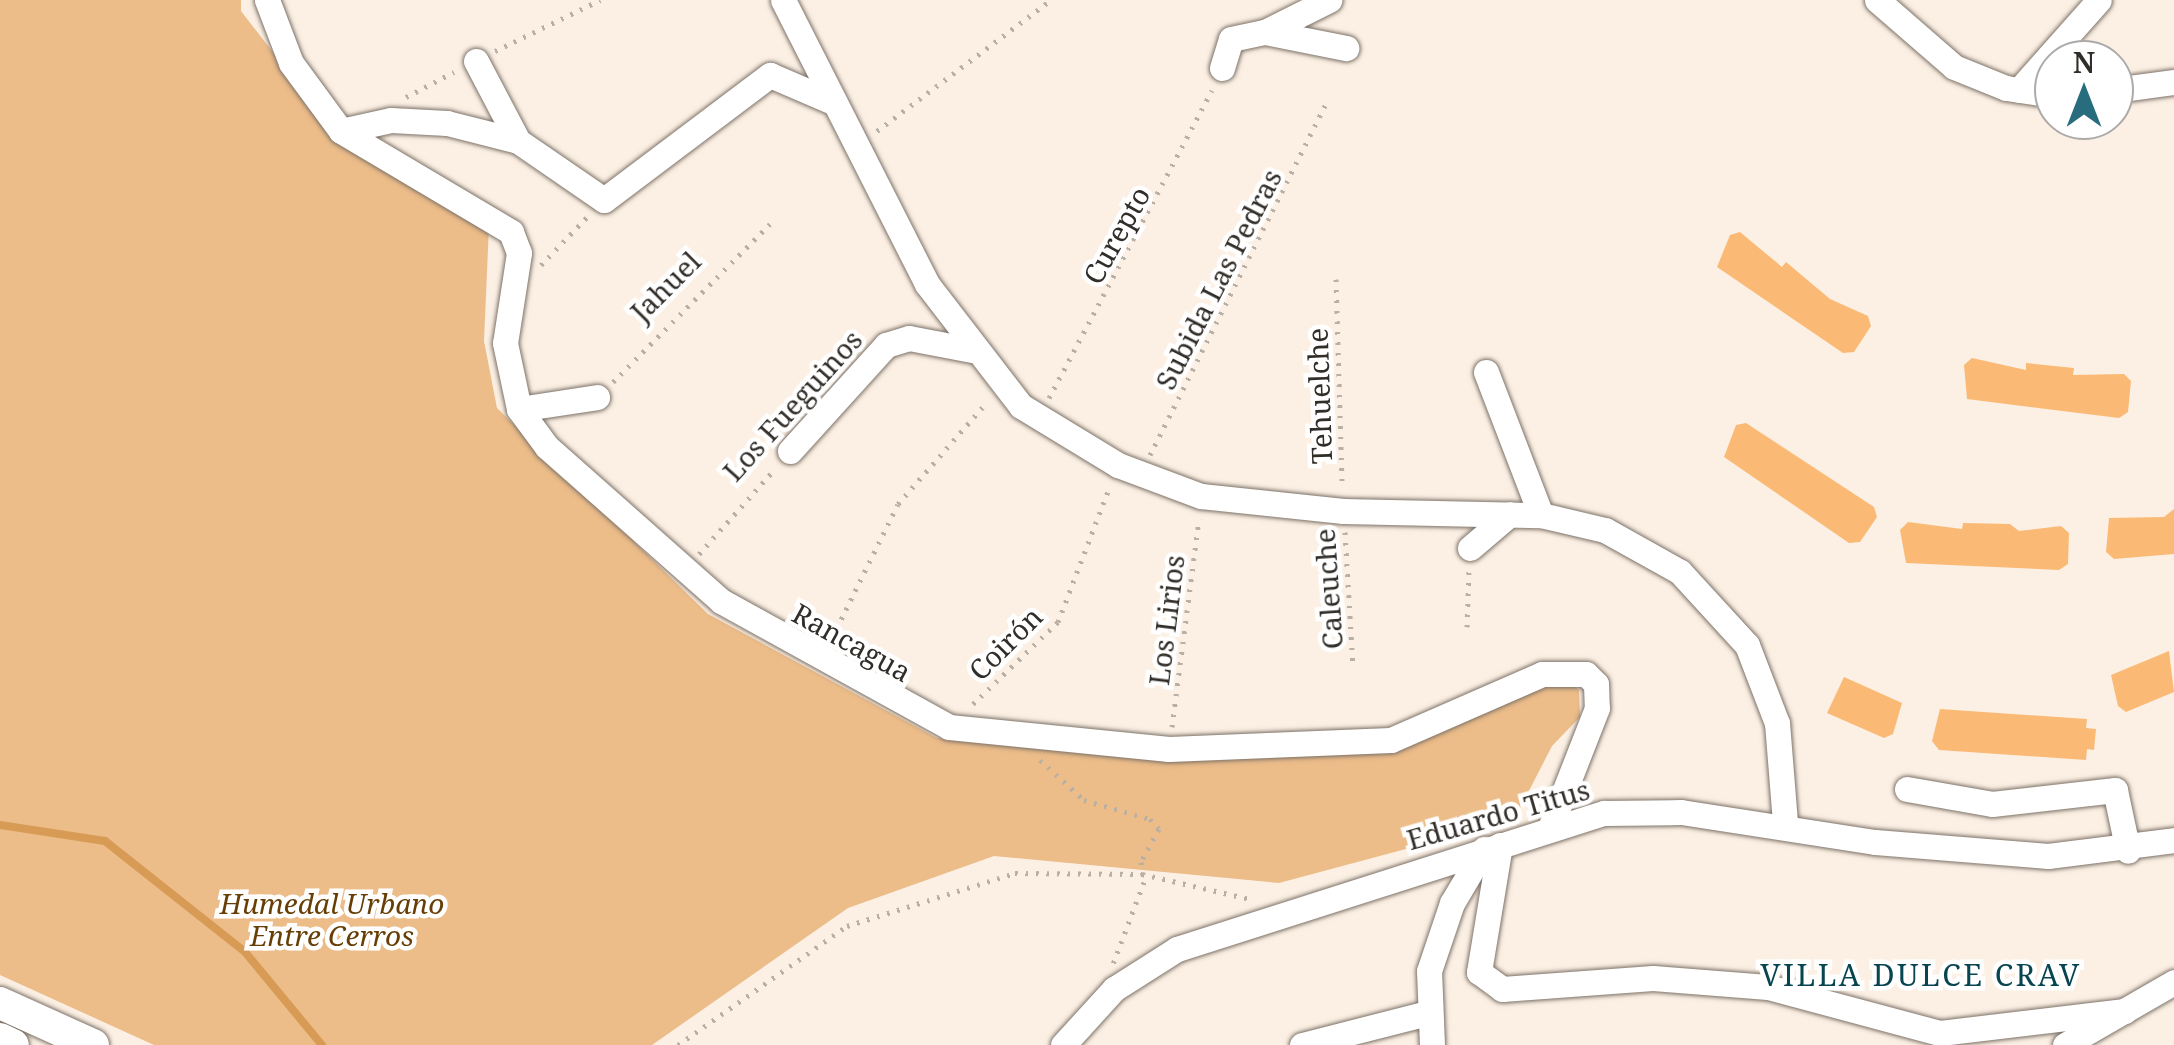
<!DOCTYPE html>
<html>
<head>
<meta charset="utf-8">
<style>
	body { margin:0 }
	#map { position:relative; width:2174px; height:1045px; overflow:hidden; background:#fcf0e4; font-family:"Noto Serif",serif }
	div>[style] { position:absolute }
	.green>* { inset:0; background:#ecbc89 }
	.stream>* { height:8px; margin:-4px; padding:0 4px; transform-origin:4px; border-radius:4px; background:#d89b55 }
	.building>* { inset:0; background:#faba75 }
	.path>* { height:5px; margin-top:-2.5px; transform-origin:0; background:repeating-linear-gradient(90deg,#b8afa5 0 2.5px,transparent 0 10.5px) }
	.roads { filter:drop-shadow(0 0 2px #7d7268) drop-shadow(0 0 2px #7d7268) }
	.minor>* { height:25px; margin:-12.5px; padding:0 12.5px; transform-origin:12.5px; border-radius:12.5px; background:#fff }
	.major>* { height:32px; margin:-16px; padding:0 16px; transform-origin:16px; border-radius:16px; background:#fff }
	span { translate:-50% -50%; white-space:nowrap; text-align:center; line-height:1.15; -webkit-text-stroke:9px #fff; paint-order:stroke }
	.street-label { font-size:28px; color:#312d28 }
	.park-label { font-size:28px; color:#673f06; font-style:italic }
	.neighbourhood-label { font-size:30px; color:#094451; letter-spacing:2.5px }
	.north { position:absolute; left:2034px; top:40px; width:100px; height:100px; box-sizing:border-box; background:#fff; border:2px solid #adaba9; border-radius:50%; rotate:0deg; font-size:28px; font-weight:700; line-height:40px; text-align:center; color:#312d28 }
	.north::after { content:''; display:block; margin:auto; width:35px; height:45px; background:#286d7d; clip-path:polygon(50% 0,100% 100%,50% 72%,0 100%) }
</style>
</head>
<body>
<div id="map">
	<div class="green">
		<i style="clip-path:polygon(0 0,241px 0,241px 11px,332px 129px,489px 226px,484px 341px,497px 408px,708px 614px,937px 738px,1172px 759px,1404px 741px,1517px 691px,1567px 681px,1579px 690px,1580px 717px,1552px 746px,1514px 820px,1279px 883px,994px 856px,848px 908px,652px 1045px,154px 1045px,0 975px)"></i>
	</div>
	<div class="stream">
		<i style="left:0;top:825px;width:106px;rotate:8.7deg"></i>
		<i style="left:105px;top:841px;width:179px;rotate:38.4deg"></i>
		<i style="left:245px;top:952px;width:121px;rotate:50.4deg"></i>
	</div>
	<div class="building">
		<i style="clip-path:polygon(1740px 232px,1782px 267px,1786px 262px,1830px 299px,1868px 316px,1871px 326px,1854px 352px,1843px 353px,1717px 267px,1730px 235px)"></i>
		<i style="clip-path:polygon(1972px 358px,2026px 370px,2026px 363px,2074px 368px,2073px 375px,2124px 374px,2131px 381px,2128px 412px,2119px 418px,1967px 399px,1964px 365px)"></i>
		<i style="clip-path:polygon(1746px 423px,1874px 507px,1877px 517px,1860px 542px,1849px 543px,1724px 457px,1736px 425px)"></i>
		<i style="clip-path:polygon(2174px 509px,2174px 554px,2114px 559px,2106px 552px,2109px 518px,2164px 517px)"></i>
		<i style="clip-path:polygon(1908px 522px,1962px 529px,1963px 523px,2010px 524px,2019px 531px,2061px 526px,2069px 533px,2068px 564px,2059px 570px,1906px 563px,1900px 530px)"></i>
		<i style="clip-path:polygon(2169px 651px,2174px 692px,2126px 712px,2118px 706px,2111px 675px)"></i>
		<i style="clip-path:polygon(1844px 677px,1902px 703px,1893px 734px,1884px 738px,1827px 713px)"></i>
		<i style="clip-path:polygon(1940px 709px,2087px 719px,2086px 728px,2096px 729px,2094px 750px,2087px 749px,2086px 760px,1939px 750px,1932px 741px)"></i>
	</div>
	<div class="path">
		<i style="left:495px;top:51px;width:117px;rotate:-25.9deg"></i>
		<i style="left:406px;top:97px;width:54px;rotate:-27.5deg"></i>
		<i style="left:877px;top:131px;width:218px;rotate:-37deg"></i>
		<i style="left:541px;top:265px;width:69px;rotate:-46.2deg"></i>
		<i style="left:1336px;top:279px;width:207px;rotate:88.3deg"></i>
		<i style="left:613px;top:382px;width:231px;rotate:-45.2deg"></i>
		<i style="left:1049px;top:398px;width:348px;rotate:-62.1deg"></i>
		<i style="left:1150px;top:455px;width:398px;rotate:-63.4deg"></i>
		<i style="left:1345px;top:532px;width:133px;rotate:86.6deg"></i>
		<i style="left:699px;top:554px;width:114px;rotate:-48.2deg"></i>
		<i style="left:1467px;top:627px;width:56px;rotate:-88deg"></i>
		<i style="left:832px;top:638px;width:149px;rotate:-63.8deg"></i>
		<i style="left:898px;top:504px;width:135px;rotate:-48.9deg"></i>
		<i style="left:973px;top:704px;width:118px;rotate:-44deg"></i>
		<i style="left:1058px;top:622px;width:146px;rotate:-69.1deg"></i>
		<i style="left:1172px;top:727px;width:210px;rotate:-82.6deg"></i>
		<i style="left:1040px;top:760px;width:59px;rotate:42.3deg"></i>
		<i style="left:1084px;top:800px;width:69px;rotate:16.1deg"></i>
		<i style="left:1150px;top:819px;width:13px;rotate:48deg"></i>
		<i style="left:1159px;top:829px;width:38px;rotate:119deg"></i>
		<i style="left:1141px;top:862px;width:20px;rotate:81deg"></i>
		<i style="left:1144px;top:882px;width:88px;rotate:110.7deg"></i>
		<i style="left:678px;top:1045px;width:207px;rotate:-35.2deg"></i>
		<i style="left:847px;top:926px;width:176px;rotate:-17.5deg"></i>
		<i style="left:1015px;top:873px;width:127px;rotate:0.5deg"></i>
		<i style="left:1142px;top:874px;width:111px;rotate:13deg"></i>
	</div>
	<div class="roads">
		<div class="minor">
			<i style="left:267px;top:0;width:67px;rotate:69.1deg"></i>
			<i style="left:291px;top:63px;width:84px;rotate:53.7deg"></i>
			<i style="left:341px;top:131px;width:198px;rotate:30.7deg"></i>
			<i style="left:511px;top:232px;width:22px;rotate:69deg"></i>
			<i style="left:519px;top:253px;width:91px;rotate:98.8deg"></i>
			<i style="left:505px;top:343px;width:67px;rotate:78deg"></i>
			<i style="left:519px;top:409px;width:47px;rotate:53.6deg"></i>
			<i style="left:547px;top:447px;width:232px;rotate:41.5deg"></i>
			<i style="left:721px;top:601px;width:260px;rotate:28.9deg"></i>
			<i style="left:949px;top:727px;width:221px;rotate:5.7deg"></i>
			<i style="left:1169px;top:749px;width:222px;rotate:-2.3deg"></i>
			<i style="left:1391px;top:740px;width:165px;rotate:-23.6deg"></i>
			<i style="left:1542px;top:674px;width:44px"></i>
			<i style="left:1586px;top:674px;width:14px;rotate:45deg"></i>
			<i style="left:1596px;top:684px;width:24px;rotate:88deg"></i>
			<i style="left:1597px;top:708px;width:129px;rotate:111.4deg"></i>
			<i style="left:783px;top:0;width:318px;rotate:63.1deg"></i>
			<i style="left:927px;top:284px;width:154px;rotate:52.4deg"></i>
			<i style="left:1021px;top:406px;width:114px;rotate:31.3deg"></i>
			<i style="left:1118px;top:465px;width:89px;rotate:20.5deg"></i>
			<i style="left:1201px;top:496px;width:143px;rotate:6deg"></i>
			<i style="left:1343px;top:511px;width:198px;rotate:1.2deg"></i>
			<i style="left:1541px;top:515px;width:66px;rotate:13.2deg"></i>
			<i style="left:1605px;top:530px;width:86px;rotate:29.2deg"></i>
			<i style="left:1680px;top:572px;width:99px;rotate:47.5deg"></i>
			<i style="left:1747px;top:645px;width:84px;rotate:69deg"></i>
			<i style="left:1777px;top:723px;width:99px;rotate:85.4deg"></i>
			<i style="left:1877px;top:0;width:102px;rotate:41deg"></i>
			<i style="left:1954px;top:67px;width:56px;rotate:22deg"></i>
			<i style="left:2006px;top:88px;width:49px;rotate:8.3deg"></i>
			<i style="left:1265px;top:32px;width:83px;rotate:11.2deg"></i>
			<i style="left:476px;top:61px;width:90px;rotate:62.3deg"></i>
			<i style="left:1222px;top:68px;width:30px;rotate:-73deg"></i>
			<i style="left:1231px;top:39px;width:35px;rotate:-12deg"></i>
			<i style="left:1265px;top:32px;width:72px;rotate:-26.6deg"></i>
			<i style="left:2019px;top:90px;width:120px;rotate:-48.4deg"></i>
			<i style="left:2114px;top:90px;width:61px;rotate:-7.6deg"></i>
			<i style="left:341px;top:131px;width:51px;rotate:-12.4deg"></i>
			<i style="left:391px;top:120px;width:56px;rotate:3.1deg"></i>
			<i style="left:447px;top:123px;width:73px;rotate:14.2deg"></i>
			<i style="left:518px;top:141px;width:104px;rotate:34.5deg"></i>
			<i style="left:604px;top:200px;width:208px;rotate:-37deg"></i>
			<i style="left:770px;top:75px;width:69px;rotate:23.2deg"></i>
			<i style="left:1486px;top:372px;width:153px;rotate:69deg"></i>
			<i style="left:519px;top:409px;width:79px;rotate:-8.7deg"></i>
			<i style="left:790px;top:451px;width:143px;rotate:-47.8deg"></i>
			<i style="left:886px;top:345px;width:24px;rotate:-17deg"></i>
			<i style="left:909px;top:338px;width:64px;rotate:10.8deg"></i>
			<i style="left:1470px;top:548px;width:52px;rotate:-40.4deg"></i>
			<i style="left:1907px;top:789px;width:86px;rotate:10deg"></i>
			<i style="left:1992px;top:804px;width:124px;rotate:-6.5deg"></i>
			<i style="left:2115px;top:790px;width:62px;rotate:78deg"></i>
			<i style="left:1500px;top:845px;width:129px;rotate:99.4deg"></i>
			<i style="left:1479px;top:972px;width:29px;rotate:36deg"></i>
			<i style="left:1502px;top:989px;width:151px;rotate:-4.2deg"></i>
			<i style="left:1653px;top:978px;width:115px;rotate:4.5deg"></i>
			<i style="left:1768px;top:987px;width:178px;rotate:15deg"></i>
			<i style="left:1940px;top:1033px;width:186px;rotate:-6.8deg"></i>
			<i style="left:1063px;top:1045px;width:76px;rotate:-47.7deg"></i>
			<i style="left:1114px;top:989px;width:75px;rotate:-32.4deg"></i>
			<i style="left:1177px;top:949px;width:448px;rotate:-17.7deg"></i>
			<i style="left:1604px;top:813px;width:77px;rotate:-0.7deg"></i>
			<i style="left:1681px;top:812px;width:196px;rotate:8.8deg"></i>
			<i style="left:1875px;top:842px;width:174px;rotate:4.6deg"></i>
			<i style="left:2048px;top:856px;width:127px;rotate:-7.2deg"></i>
			<i style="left:1302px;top:1045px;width:130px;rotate:-14.3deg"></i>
			<i style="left:1432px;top:1045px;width:74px;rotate:-92.3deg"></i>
			<i style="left:1429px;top:971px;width:72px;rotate:-71.3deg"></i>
			<i style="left:1452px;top:903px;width:63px;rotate:-59.3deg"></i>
			<i style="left:2065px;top:1045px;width:126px;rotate:-30deg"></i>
		</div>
		<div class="major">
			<i style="left:0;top:1003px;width:102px;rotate:24.3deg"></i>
			<i style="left:0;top:1039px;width:14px;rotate:25deg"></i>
		</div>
	</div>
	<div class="street-label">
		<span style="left:1116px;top:235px;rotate:-61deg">Curepto</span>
		<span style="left:1218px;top:279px;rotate:-63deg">Subida Las Pedras</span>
		<span style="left:665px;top:286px;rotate:-45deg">Jahuel</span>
		<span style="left:1319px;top:396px;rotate:-92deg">Tehuelche</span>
		<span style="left:792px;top:405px;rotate:-48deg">Los Fueguinos</span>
		<span style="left:1328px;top:589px;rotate:-94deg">Caleuche</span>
		<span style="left:1166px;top:620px;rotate:-83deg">Los Lirios</span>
		<span style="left:852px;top:642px;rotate:29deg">Rancagua</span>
		<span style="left:1005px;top:643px;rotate:-45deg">Coirón</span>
		<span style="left:1498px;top:814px;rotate:-16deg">Eduardo Titus</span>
	</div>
	<div class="park-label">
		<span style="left:332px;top:919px">Humedal Urbano<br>Entre Cerros</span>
	</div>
	<div class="neighbourhood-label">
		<span style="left:1921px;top:975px">VILLA DULCE CRAV</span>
	</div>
	<div class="north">N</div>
</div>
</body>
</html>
